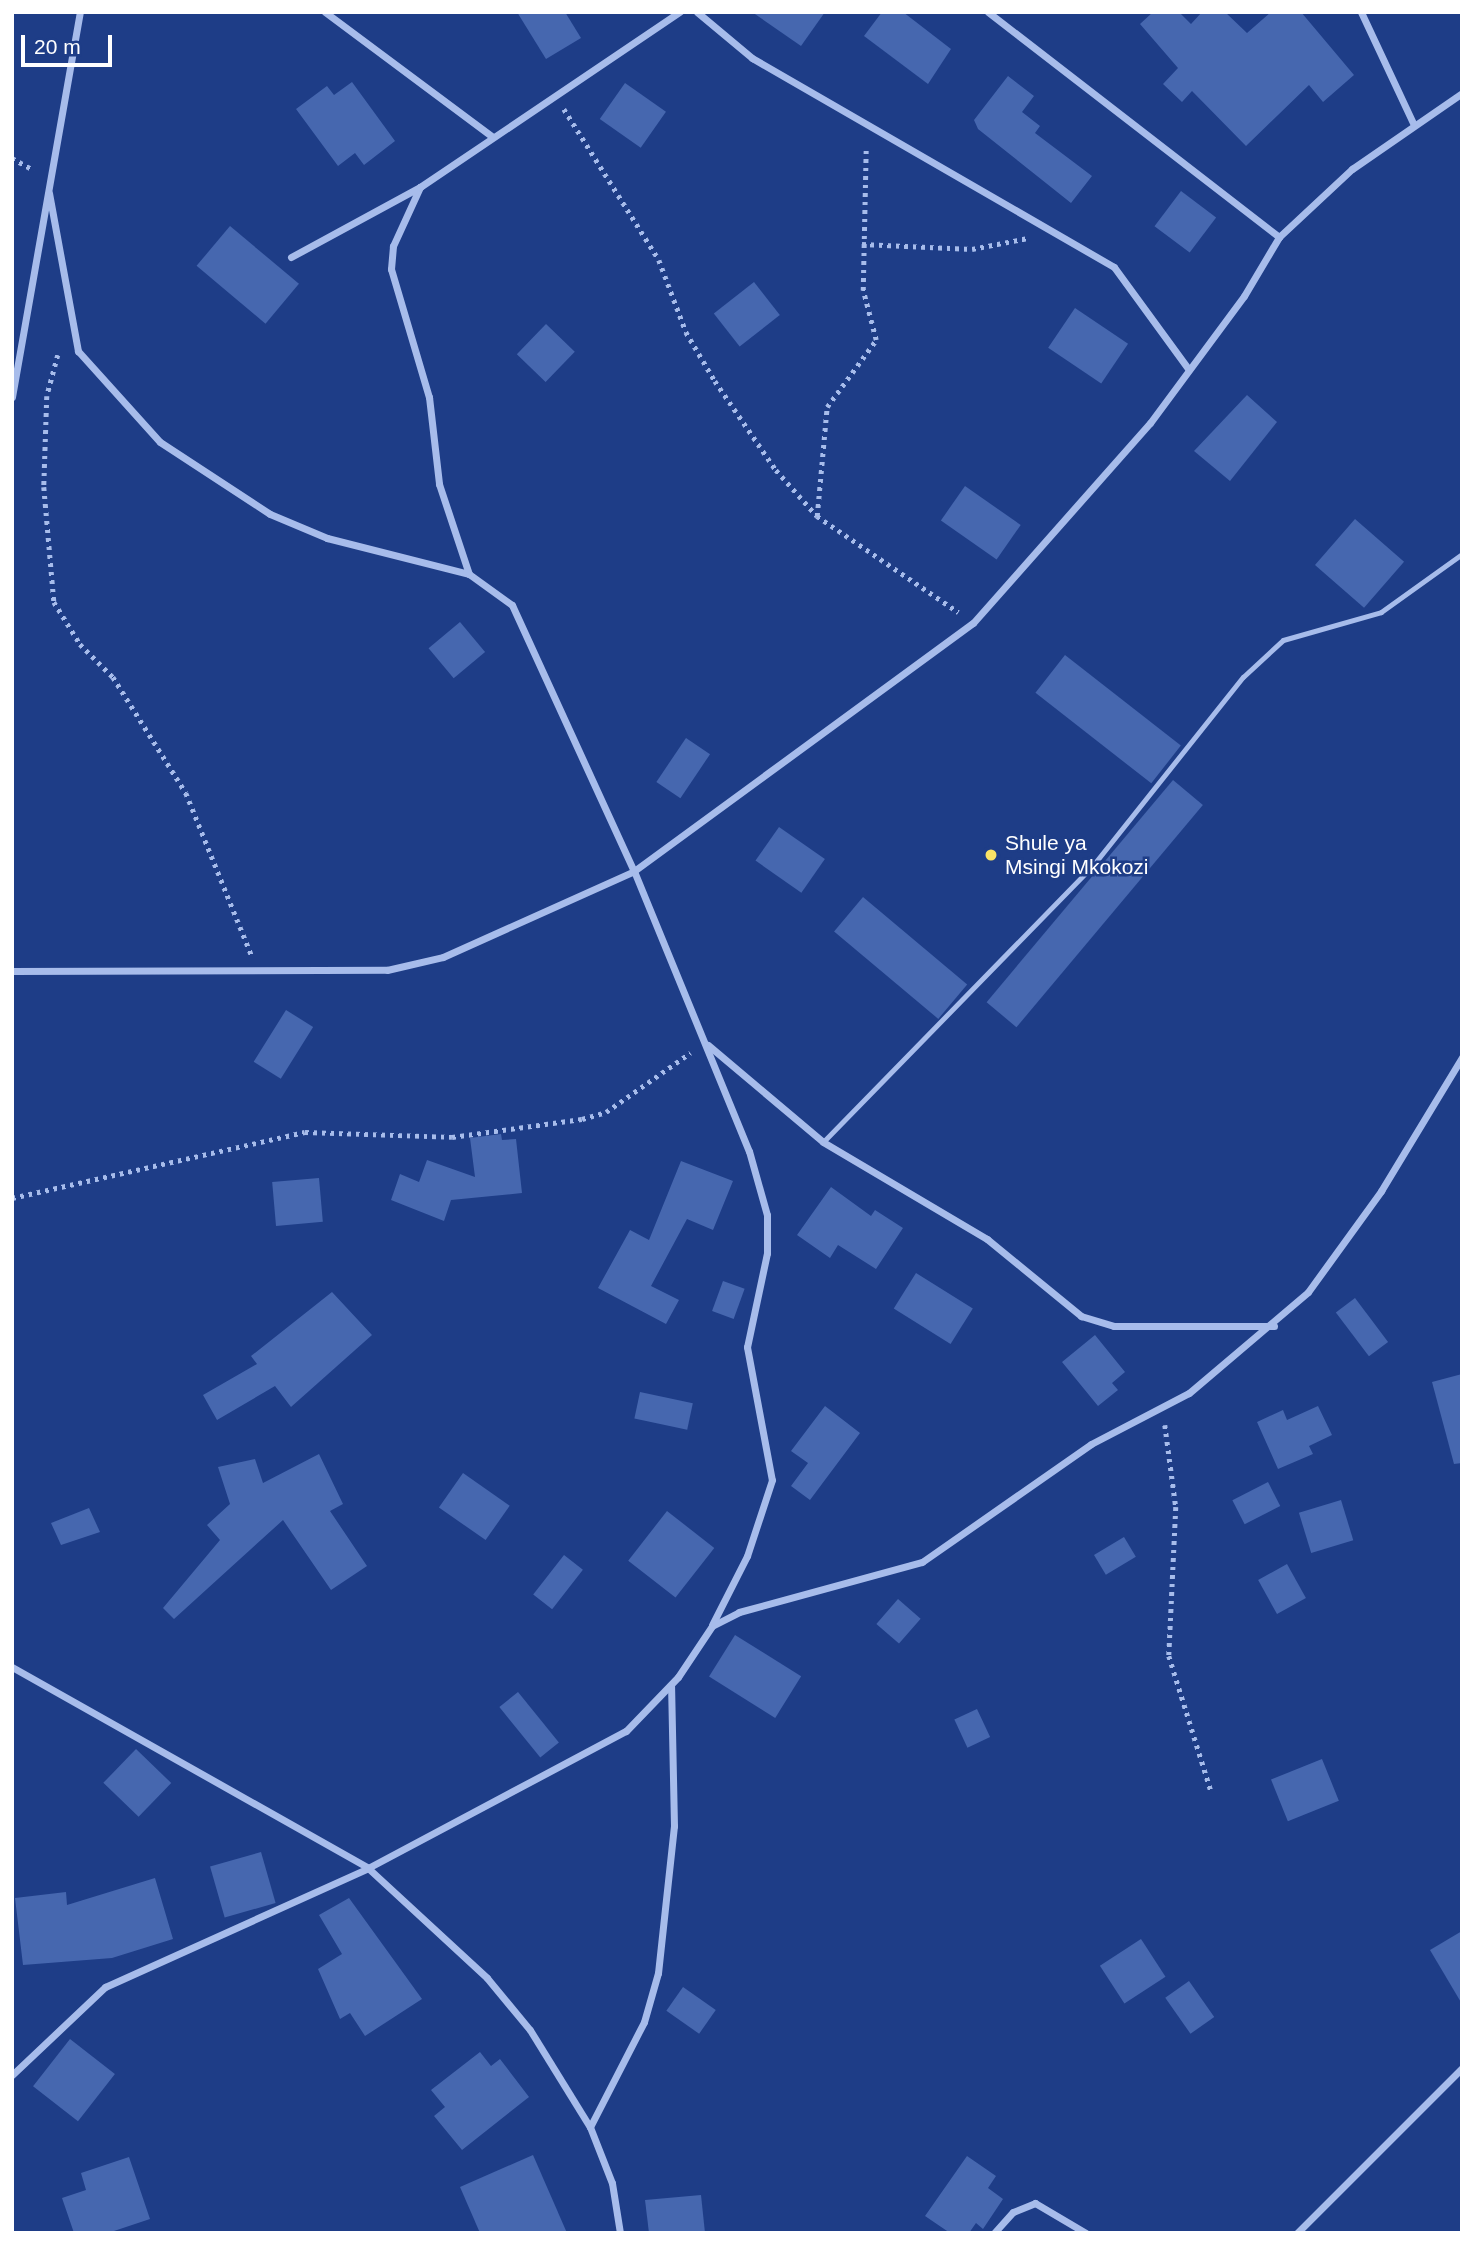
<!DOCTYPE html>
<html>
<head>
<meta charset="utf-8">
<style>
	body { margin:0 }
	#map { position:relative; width:1474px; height:2245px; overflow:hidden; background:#1e3d87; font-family:Helvetica,sans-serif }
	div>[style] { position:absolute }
	.building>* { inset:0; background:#4667af; transform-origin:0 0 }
	.path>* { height:4.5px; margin-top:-2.25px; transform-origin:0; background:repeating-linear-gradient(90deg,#a7bceb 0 3.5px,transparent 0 8.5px) }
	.service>* { height:5px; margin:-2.5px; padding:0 2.5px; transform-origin:2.5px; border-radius:2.5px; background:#a7bceb }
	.minor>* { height:7px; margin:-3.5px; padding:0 3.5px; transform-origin:3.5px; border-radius:3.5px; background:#a7bceb }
	.dots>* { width:19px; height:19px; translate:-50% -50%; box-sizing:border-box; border:4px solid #1e3d87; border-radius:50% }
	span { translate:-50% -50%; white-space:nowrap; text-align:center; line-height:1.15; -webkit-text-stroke:5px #1e3d87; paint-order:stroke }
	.poi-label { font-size:21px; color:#fff }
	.left { translate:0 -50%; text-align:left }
	.frame { position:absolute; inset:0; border:14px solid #fff; pointer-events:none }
	.scale { position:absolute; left:21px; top:35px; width:91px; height:32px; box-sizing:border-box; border:4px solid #fff; border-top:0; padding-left:9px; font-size:21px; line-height:24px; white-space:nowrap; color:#fff; -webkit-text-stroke:5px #1e3d87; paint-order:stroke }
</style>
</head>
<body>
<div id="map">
	<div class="building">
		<i style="clip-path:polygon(517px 12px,565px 12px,581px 38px,546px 59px)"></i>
		<i style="clip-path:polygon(752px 12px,825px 12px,801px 46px)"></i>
		<i style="clip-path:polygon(882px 12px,903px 12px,951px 49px,928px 84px,864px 36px)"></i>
		<i style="clip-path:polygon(1153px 12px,1179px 12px,1191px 24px,1202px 12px,1225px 12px,1247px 33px,1271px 12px,1301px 12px,1354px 75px,1323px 102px,1309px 85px,1246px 146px,1192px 91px,1182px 102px,1163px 84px,1178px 68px,1140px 24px)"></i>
		<i style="clip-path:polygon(1008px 76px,1034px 96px,1022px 112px,1040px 126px,1035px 133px,1092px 176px,1071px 203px,978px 129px,974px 120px)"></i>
		<i style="clip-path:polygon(352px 82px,395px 141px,364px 165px,355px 153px,338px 166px,296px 109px,327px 86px,334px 95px)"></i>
		<i style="left:625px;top:83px;width:50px;height:44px;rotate:35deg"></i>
		<i style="left:1181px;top:191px;width:44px;height:44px;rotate:37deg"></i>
		<i style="left:230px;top:226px;width:90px;height:52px;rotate:40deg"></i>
		<i style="left:754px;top:282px;width:42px;height:51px;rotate:52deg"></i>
		<i style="left:1075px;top:308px;width:64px;height:48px;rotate:34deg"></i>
		<i style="left:546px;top:324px;width:40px;height:42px;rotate:44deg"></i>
		<i style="clip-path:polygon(1247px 395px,1277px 422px,1230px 481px,1194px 451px)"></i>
		<i style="left:965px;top:486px;width:68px;height:42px;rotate:35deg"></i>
		<i style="left:1355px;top:519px;width:65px;height:61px;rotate:41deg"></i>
		<i style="left:460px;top:622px;width:39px;height:41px;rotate:50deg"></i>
		<i style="left:1065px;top:655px;width:147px;height:48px;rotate:38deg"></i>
		<i style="left:686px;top:738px;width:29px;height:53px;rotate:34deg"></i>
		<i style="left:1173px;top:780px;width:39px;height:290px;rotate:40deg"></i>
		<i style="left:779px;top:827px;width:56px;height:41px;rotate:35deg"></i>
		<i style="left:863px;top:897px;width:136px;height:45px;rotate:40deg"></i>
		<i style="left:286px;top:1010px;width:32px;height:61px;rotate:32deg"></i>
		<i style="clip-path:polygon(501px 1134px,502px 1140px,516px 1139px,522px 1193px,451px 1200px,444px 1221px,391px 1200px,400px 1174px,419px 1182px,427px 1160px,475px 1177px,470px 1138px)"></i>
		<i style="clip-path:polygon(681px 1161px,733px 1181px,713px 1230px,687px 1219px,651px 1286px,679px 1300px,666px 1324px,598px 1288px,630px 1230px,649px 1240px)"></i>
		<i style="left:319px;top:1178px;width:44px;height:47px;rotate:85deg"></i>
		<i style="clip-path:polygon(831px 1187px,871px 1216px,875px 1210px,903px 1228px,876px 1269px,838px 1245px,830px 1258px,797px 1235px)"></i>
		<i style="left:916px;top:1273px;width:67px;height:42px;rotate:32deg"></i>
		<i style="left:723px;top:1281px;width:23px;height:32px;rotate:20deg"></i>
		<i style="clip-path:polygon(332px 1292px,372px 1335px,291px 1407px,275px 1386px,217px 1420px,203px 1395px,257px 1364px,251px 1356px)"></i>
		<i style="left:1355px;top:1298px;width:55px;height:24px;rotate:53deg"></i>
		<i style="clip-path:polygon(1095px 1335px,1125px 1372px,1112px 1383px,1118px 1390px,1098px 1406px,1062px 1362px)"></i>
		<i style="clip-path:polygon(1462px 1374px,1462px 1463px,1454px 1464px,1432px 1382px)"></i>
		<i style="left:640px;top:1392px;width:54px;height:27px;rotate:12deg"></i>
		<i style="clip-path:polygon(825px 1406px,860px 1433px,810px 1500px,791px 1486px,808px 1463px,791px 1451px)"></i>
		<i style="clip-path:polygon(1318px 1406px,1332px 1435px,1309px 1446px,1313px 1454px,1278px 1469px,1257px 1422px,1283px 1410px,1287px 1420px)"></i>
		<i style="clip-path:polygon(319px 1454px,343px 1504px,330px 1511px,367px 1566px,331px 1590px,283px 1520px,174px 1619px,163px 1608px,220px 1540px,207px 1525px,230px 1504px,218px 1467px,255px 1459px,263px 1483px)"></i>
		<i style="left:463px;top:1473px;width:57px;height:42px;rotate:35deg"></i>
		<i style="left:1268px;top:1482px;width:27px;height:40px;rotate:63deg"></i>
		<i style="left:1341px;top:1500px;width:42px;height:44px;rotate:73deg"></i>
		<i style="clip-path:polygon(89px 1508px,100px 1532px,61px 1545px,51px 1523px)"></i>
		<i style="left:667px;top:1511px;width:60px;height:63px;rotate:38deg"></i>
		<i style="left:1124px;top:1537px;width:23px;height:35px;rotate:59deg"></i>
		<i style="left:564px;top:1555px;width:24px;height:50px;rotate:38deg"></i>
		<i style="left:1287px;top:1564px;width:39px;height:33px;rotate:61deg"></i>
		<i style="left:898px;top:1599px;width:30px;height:33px;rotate:41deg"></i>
		<i style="left:735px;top:1635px;width:78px;height:49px;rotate:32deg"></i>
		<i style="left:518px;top:1692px;width:65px;height:24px;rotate:51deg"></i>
		<i style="left:977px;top:1709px;width:31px;height:25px;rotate:65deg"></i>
		<i style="left:136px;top:1749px;width:49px;height:47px;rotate:44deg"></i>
		<i style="left:1322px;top:1759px;width:45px;height:55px;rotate:68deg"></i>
		<i style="left:261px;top:1852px;width:53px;height:53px;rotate:74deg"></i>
		<i style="clip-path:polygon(155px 1878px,173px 1939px,112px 1958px,23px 1965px,15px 1898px,66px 1892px,67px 1905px)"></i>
		<i style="clip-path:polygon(349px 1898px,422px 1999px,365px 2036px,350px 2013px,340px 2019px,318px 1969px,342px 1954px,319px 1915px)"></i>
		<i style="clip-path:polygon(1462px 1931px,1462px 2004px,1430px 1950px)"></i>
		<i style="left:1141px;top:1939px;width:45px;height:49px;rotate:57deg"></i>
		<i style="left:1189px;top:1981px;width:44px;height:29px;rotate:55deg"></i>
		<i style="left:683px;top:1987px;width:40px;height:29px;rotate:35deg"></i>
		<i style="left:70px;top:2039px;width:57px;height:60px;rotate:38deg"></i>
		<i style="clip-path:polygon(480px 2052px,491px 2066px,500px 2059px,529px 2097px,462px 2150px,434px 2116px,445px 2107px,431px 2090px)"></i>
		<i style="clip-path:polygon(533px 2155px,567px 2233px,480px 2233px,460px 2187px)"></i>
		<i style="clip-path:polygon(967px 2156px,996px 2176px,988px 2188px,1003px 2199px,983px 2229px,976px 2223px,969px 2233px,950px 2233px,925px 2216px)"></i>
		<i style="clip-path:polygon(129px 2157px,150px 2219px,108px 2233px,74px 2233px,62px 2198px,86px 2190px,81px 2173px)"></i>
		<i style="clip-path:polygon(701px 2195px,705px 2233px,649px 2233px,645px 2200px)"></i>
	</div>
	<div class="path">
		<i style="left:564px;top:109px;width:178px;rotate:57.8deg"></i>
		<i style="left:659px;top:260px;width:77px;rotate:69.4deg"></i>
		<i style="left:686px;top:332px;width:57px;rotate:59.4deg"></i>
		<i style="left:715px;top:381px;width:108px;rotate:55.6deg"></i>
		<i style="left:776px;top:470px;width:62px;rotate:48.3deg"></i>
		<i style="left:817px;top:516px;width:171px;rotate:34.2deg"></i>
		<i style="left:12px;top:158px;width:25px;rotate:29deg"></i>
		<i style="left:862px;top:244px;width:110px;rotate:2.6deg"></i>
		<i style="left:972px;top:249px;width:57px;rotate:-11.1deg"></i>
		<i style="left:58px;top:355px;width:42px;rotate:105deg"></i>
		<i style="left:47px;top:396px;width:91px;rotate:91.9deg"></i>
		<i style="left:44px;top:487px;width:115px;rotate:85deg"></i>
		<i style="left:54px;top:602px;width:49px;rotate:58.2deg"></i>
		<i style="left:80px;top:644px;width:47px;rotate:45deg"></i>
		<i style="left:113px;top:677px;width:137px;rotate:57.8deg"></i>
		<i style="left:186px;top:793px;width:174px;rotate:68deg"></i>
		<i style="left:817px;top:516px;width:109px;rotate:-84.8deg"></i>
		<i style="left:827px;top:407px;width:83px;rotate:-53.8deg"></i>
		<i style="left:876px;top:340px;width:52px;rotate:-104.6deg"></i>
		<i style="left:863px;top:290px;width:144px;rotate:-88.8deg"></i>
		<i style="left:12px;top:1198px;width:300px;rotate:-12.7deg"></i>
		<i style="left:305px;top:1132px;width:147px;rotate:1.9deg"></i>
		<i style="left:452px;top:1137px;width:131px;rotate:-7.9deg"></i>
		<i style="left:582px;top:1119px;width:25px;rotate:-16deg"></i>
		<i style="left:606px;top:1112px;width:103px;rotate:-35.1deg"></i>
		<i style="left:1165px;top:1425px;width:83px;rotate:82.4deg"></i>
		<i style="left:1176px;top:1507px;width:149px;rotate:92.7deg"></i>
		<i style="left:1169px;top:1656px;width:141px;rotate:72.7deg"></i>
	</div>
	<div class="service">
		<i style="left:823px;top:1142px;width:388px;rotate:-45.7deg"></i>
		<i style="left:1094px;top:864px;width:239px;rotate:-51.5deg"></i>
		<i style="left:1243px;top:677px;width:54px;rotate:-42.8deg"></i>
		<i style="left:1283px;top:640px;width:102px;rotate:-15.9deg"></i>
		<i style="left:1381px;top:612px;width:100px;rotate:-35.6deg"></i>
	</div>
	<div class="minor">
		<i style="left:325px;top:12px;width:209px;rotate:36.7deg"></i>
		<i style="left:697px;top:12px;width:72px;rotate:39.9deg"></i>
		<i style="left:752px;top:58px;width:418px;rotate:30deg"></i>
		<i style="left:1114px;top:267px;width:127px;rotate:53.9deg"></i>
		<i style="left:988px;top:12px;width:368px;rotate:37.7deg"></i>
		<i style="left:1361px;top:12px;width:123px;rotate:64.9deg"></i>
		<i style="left:420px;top:187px;width:65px;rotate:114.6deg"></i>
		<i style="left:393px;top:246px;width:23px;rotate:95deg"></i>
		<i style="left:391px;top:269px;width:134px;rotate:73.5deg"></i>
		<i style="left:429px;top:397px;width:88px;rotate:83.4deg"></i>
		<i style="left:439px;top:484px;width:95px;rotate:71.6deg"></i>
		<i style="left:49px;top:193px;width:161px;rotate:79.6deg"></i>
		<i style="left:78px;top:351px;width:122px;rotate:48deg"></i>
		<i style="left:160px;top:442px;width:131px;rotate:33.2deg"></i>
		<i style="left:270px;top:514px;width:62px;rotate:22.8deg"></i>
		<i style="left:327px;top:538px;width:146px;rotate:14.2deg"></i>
		<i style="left:469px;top:574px;width:53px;rotate:35.8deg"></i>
		<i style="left:512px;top:605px;width:293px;rotate:65.4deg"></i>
		<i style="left:634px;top:871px;width:303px;rotate:67.7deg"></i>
		<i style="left:749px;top:1151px;width:66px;rotate:74.3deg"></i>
		<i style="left:767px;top:1215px;width:38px;rotate:90deg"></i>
		<i style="left:767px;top:1253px;width:96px;rotate:102deg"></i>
		<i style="left:747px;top:1347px;width:135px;rotate:79.4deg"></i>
		<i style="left:772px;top:1480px;width:80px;rotate:108.2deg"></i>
		<i style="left:747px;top:1556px;width:77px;rotate:116.9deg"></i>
		<i style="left:291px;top:257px;width:147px;rotate:-28.5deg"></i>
		<i style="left:420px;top:187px;width:313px;rotate:-34deg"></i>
		<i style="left:12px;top:397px;width:391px;rotate:-80deg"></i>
		<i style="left:12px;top:971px;width:375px;rotate:-0.2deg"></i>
		<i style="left:387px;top:970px;width:57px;rotate:-13.1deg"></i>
		<i style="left:443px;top:957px;width:209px;rotate:-24.2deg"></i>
		<i style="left:634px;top:871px;width:420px;rotate:-36.2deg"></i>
		<i style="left:973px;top:623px;width:267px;rotate:-48.5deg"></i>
		<i style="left:1150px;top:423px;width:158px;rotate:-53.5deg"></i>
		<i style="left:1244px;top:296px;width:69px;rotate:-59.3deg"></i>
		<i style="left:1279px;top:237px;width:100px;rotate:-43deg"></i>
		<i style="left:1352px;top:169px;width:134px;rotate:-34.6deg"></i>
		<i style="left:708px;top:1045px;width:150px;rotate:40.1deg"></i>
		<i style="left:823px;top:1142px;width:191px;rotate:30.6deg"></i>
		<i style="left:987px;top:1239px;width:122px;rotate:39.3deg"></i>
		<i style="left:1081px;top:1316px;width:34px;rotate:17deg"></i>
		<i style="left:1114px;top:1326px;width:160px"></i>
		<i style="left:12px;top:1667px;width:409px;rotate:29.4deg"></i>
		<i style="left:368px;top:1868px;width:162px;rotate:42.7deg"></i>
		<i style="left:487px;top:1978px;width:67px;rotate:50.4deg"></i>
		<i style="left:530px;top:2030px;width:114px;rotate:58.3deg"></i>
		<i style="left:590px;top:2127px;width:60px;rotate:68.6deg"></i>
		<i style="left:612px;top:2183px;width:51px;rotate:80.9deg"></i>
		<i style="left:12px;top:2075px;width:128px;rotate:-43.4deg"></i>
		<i style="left:105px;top:1987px;width:289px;rotate:-24.3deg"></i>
		<i style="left:368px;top:1868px;width:292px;rotate:-28deg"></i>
		<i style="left:626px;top:1731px;width:75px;rotate:-46.1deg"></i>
		<i style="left:678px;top:1677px;width:61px;rotate:-56.3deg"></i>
		<i style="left:712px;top:1626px;width:30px;rotate:-27deg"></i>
		<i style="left:739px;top:1612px;width:190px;rotate:-15.3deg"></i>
		<i style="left:922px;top:1562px;width:206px;rotate:-34.9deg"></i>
		<i style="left:1091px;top:1444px;width:110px;rotate:-27.5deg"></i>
		<i style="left:1189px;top:1393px;width:156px;rotate:-40.3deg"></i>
		<i style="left:1308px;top:1292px;width:125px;rotate:-54.1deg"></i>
		<i style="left:1381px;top:1191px;width:157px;rotate:-58.8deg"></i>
		<i style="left:590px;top:2127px;width:118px;rotate:-62.8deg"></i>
		<i style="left:644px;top:2022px;width:51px;rotate:-74.1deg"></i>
		<i style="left:658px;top:1973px;width:148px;rotate:-83.8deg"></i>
		<i style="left:674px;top:1826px;width:140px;rotate:-91.2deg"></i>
		<i style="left:994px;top:2233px;width:28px;rotate:-48deg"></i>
		<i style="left:1013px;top:2212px;width:24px;rotate:-22deg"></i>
		<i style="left:1035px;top:2203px;width:59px;rotate:30.5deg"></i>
		<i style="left:1297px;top:2233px;width:233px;rotate:-45deg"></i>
	</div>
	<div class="dots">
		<i style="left:991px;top:855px;background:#fae366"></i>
	</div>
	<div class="poi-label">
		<span class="left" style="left:1005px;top:855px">Shule ya<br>Msingi Mkokozi</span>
	</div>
	<div class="frame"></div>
	<div class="scale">20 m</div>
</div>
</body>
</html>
